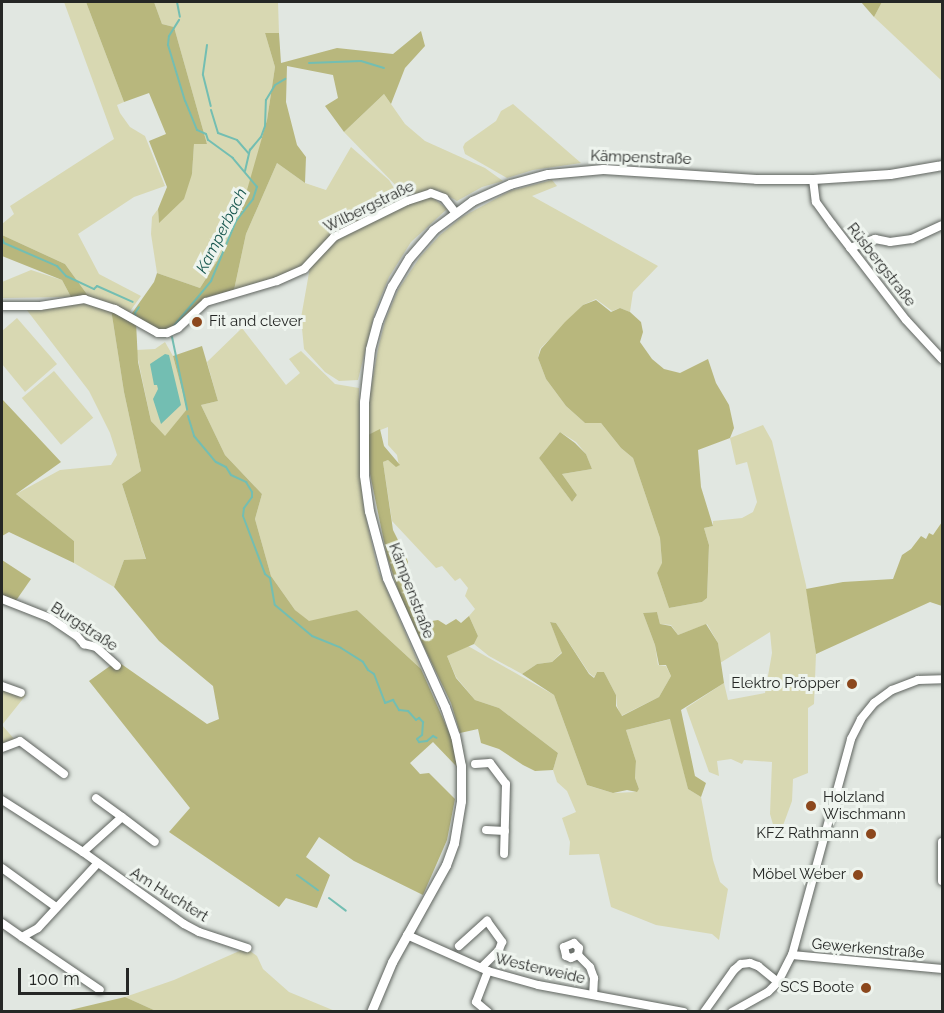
<!DOCTYPE html>
<html>
<head>
<meta charset="utf-8">
<style>
	body { margin:0 }
	#map { position:relative; width:944px; height:1013px; overflow:hidden; background:#e1e7e1; font-family:Raleway,sans-serif }
	div>[style] { position:absolute }
	.green>* { inset:0; background:#d8d8b2; transform-origin:0 0 }
	.forest>* { inset:0; background:#b8b77d }
	.water>* { inset:0; background:#73beb2 }
	.stream>* { height:2px; margin:-1px; padding:0 1px; transform-origin:1px; border-radius:1px; background:#73beb2 }
	.roads { filter:drop-shadow(0 0 2px #5f645f) drop-shadow(0 0 2px #5f645f) }
	.minor>* { height:8px; margin:-4px; padding:0 4px; transform-origin:4px; border-radius:4px; background:#fff }
	.tertiary>* { height:9px; margin:-4.5px; padding:0 4.5px; transform-origin:4.5px; border-radius:4.5px; background:#fff }
	.dots>* { width:16px; height:16px; translate:-50% -50%; box-sizing:border-box; border:3px solid #eef4ee; border-radius:50% }
	span { translate:-50% -50%; white-space:nowrap; text-align:center; line-height:1.15; -webkit-text-stroke:6px #eef4ee; paint-order:stroke }
	.street-label { font-size:15px; color:#252725 }
	.poi-label { font-size:15px; color:#252725 }
	.left { translate:0 -50%; text-align:left }
	.right { translate:-100% -50%; text-align:right }
	.water-label { font-size:16px; color:#16564e; font-style:italic }
	.frame { position:absolute; inset:0; border:3px solid #252725; pointer-events:none }
	.scale { position:absolute; left:18px; top:968px; width:111px; height:27px; box-sizing:border-box; border:3px solid #252725; border-top:0; padding-left:8px; font-size:18px; line-height:21px; white-space:nowrap; color:#252725; -webkit-text-stroke:4px #eef4ee; paint-order:stroke }
</style>
</head>
<body>
<div id="map">
	<div class="green">
		<i style="clip-path:polygon(64px 2px,86px 2px,124px 102px,117px 105px,120px 113px,130px 127px,145px 136px,165px 186px,134px 197px,78px 234px,99px 274px,141px 296px,128px 314px,104px 301px,89px 297px,65px 264px,2px 235px,2px 224px,14px 214px,10px 206px,114px 139px)"></i>
		<i style="clip-path:polygon(154px 2px,278px 2px,279px 33px,265px 33px,275px 67px,267px 120px,256px 166px,241px 211px,224px 250px,200px 288px,157px 273px,151px 234px,152px 217px,158px 209px,159px 222px,192px 174px,194px 143px,207px 144px,174px 27px,162px 24px)"></i>
		<i style="clip-path:polygon(882px 2px,942px 2px,942px 81px,874px 17px)"></i>
		<i style="clip-path:polygon(384px 94px,405px 124px,425px 141px,485px 168px,503px 181px,482px 187px,457px 201px,438px 190px,405px 195px,344px 132px)"></i>
		<i style="clip-path:polygon(513px 104px,581px 163px,533px 170px,507px 178px,465px 154px,463px 147px,465px 143px,496px 121px,501px 111px)"></i>
		<i style="clip-path:polygon(351px 147px,389px 180px,402px 201px,332px 235px,301px 267px,290px 273px,234px 290px,246px 234px,277px 163px,305px 183px,326px 190px)"></i>
		<i style="clip-path:polygon(evenodd,552px 180px,557px 186px,532px 196px,658px 266px,633px 292px,630px 312px,620px 308px,612px 311px,596px 299px,583px 305px,540px 349px,538px 358px,546px 379px,566px 406px,585px 423px,601px 423px,621px 448px,633px 458px,660px 538px,662px 564px,657px 573px,669px 608px,702px 602px,707px 598px,709px 545px,704px 528px,713px 526px,713px 521px,742px 518px,753px 512px,757px 502px,747px 462px,736px 465px,730px 438px,763px 425px,772px 441px,806px 585px,816px 654px,814px 704px,808px 708px,808px 773px,793px 779px,792px 801px,781px 831px,774px 828px,770px 814px,772px 762px,744px 760px,742px 764px,731px 759px,717px 761px,719px 776px,709px 772px,686px 708px,724px 683px,728px 700px,765px 693px,772px 653px,770px 632px,720px 663px,718px 643px,707px 624px,678px 635px,671px 625px,660px 624px,657px 612px,643px 613px,655px 645px,658px 665px,666px 666px,671px 676px,659px 697px,621px 716px,617px 706px,616px 695px,604px 672px,597px 672px,594px 677px,589px 673px,556px 623px,550px 622px,562px 652px,552px 662px,537px 664px,522px 674px,489px 656px,474px 644px,478px 636px,469px 616px,475px 609px,465px 596px,468px 588px,460px 578px,455px 581px,442px 566px,436px 568px,392px 521px,383px 462px,388px 460px,399px 466px,397px 455px,388px 445px,388px 427px,368px 435px,370px 394px,378px 349px,385px 321px,398px 290px,420px 257px,440px 235px,462px 217px,510px 191px,552px 180px,560px 432px,576px 442px,586px 454px,592px 469px,562px 474px,577px 495px,572px 502px,539px 458px,560px 432px)"></i>
		<i style="clip-path:polygon(422px 197px,432px 197px,447px 209px,411px 242px,389px 277px,375px 311px,358px 380px,339px 381px,325px 372px,304px 349px,301px 318px,310px 267px,334px 240px)"></i>
		<i style="clip-path:polygon(31px 270px,62px 280px,71px 297px,2px 298px,2px 282px)"></i>
		<i style="clip-path:polygon(84px 301px,111px 309px,124px 392px,141px 471px,122px 484px,146px 560px,124px 560px,114px 587px,74px 563px,74px 541px,16px 494px,60px 470px,111px 465px,117px 455px,110px 433px,89px 391px,26px 309px)"></i>
		<i style="clip-path:polygon(17px 318px,57px 364px,25px 392px,2px 364px,2px 331px)"></i>
		<i style="clip-path:polygon(242px 328px,286px 385px,300px 373px,289px 359px,301px 351px,335px 384px,359px 388px,360px 476px,364px 510px,378px 570px,421px 669px,357px 610px,309px 622px,295px 610px,271px 576px,255px 519px,262px 494px,225px 455px,201px 405px,218px 401px,207px 362px)"></i>
		<i style="clip-path:polygon(165px 342px,173px 356px,187px 409px,165px 437px,151px 421px,136px 350px,155px 349px)"></i>
		<i style="left:54px;top:371px;width:61px;height:42px;rotate:50deg"></i>
		<i style="clip-path:polygon(468px 646px,554px 695px,587px 785px,593px 787px,613px 793px,636px 792px,639px 789px,635px 778px,636px 761px,626px 730px,671px 719px,688px 789px,701px 797px,713px 860px,720px 882px,728px 889px,719px 940px,712px 934px,656px 925px,611px 907px,599px 854px,569px 855px,570px 842px,562px 818px,576px 812px,567px 791px,557px 782px,553px 770px,558px 753px,499px 708px,475px 700px,456px 677px,447px 656px)"></i>
		<i style="clip-path:polygon(2px 688px,26px 695px,2px 725px,15px 740px,2px 745px)"></i>
		<i style="clip-path:polygon(246px 948px,257px 956px,263px 969px,289px 992px,335px 1011px,156px 1011px,125px 997px,174px 980px)"></i>
	</div>
	<div class="forest">
		<i style="clip-path:polygon(86px 2px,154px 2px,162px 24px,174px 27px,207px 144px,194px 144px,192px 174px,184px 199px,159px 223px,158px 209px,167px 187px,149px 141px,166px 134px,149px 93px,124px 102px)"></i>
		<i style="clip-path:polygon(861px 2px,882px 2px,874px 17px)"></i>
		<i style="clip-path:polygon(421px 31px,425px 46px,405px 68px,391px 104px,384px 94px,344px 132px,325px 106px,338px 98px,333px 75px,287px 66px,286px 102px,297px 145px,306px 157px,305px 183px,277px 163px,246px 234px,234px 290px,207px 297px,176px 326px,163px 332px,130px 316px,154px 282px,157px 273px,200px 288px,224px 250px,241px 211px,267px 120px,275px 67px,265px 33px,279px 33px,281px 63px,337px 48px,393px 54px)"></i>
		<i style="clip-path:polygon(2px 235px,65px 264px,89px 297px,71px 297px,62px 280px,2px 256px)"></i>
		<i style="clip-path:polygon(596px 300px,611px 312px,620px 308px,630px 312px,641px 322px,643px 332px,640px 342px,652px 359px,664px 369px,680px 373px,708px 359px,716px 383px,729px 405px,734px 428px,730px 438px,698px 450px,701px 487px,713px 526px,704px 528px,709px 545px,707px 598px,702px 602px,669px 608px,657px 573px,662px 563px,660px 538px,633px 458px,621px 448px,601px 423px,585px 423px,566px 406px,546px 379px,538px 358px,541px 349px,565px 322px,583px 305px)"></i>
		<i style="clip-path:polygon(111px 309px,136px 322px,138px 362px,151px 421px,165px 436px,187px 409px,173px 356px,202px 346px,218px 401px,201px 405px,225px 455px,262px 494px,255px 519px,271px 576px,295px 610px,309px 621px,357px 610px,421px 669px,452px 739px,457px 767px,433px 742px,410px 763px,420px 774px,429px 773px,455px 799px,447px 840px,423px 895px,354px 861px,319px 837px,306px 857px,330px 875px,317px 908px,286px 898px,279px 907px,169px 832px,190px 808px,89px 681px,117px 661px,207px 724px,219px 719px,213px 686px,159px 641px,114px 587px,124px 560px,146px 559px,122px 484px,141px 471px,124px 392px)"></i>
		<i style="clip-path:polygon(2px 399px,61px 462px,16px 494px,74px 541px,74px 563px,9px 532px,2px 536px)"></i>
		<i style="clip-path:polygon(380px 429px,384px 446px,400px 465px,396px 467px,388px 460px,383px 462px,393px 530px,405px 554px,408px 562px,404px 575px,419px 612px,426px 622px,438px 620px,446px 625px,456px 619px,461px 623px,469px 616px,478px 636px,474px 644px,447px 656px,456px 678px,475px 700px,499px 708px,558px 753px,553px 770px,535px 771px,523px 765px,499px 749px,481px 743px,478px 729px,460px 733px,451px 703px,401px 599px,387px 556px,370px 474px,368px 435px)"></i>
		<i style="clip-path:polygon(560px 432px,575px 443px,586px 454px,592px 469px,562px 474px,577px 495px,572px 502px,539px 458px)"></i>
		<i style="clip-path:polygon(942px 522px,942px 606px,930px 602px,816px 654px,806px 589px,843px 582px,893px 579px,902px 555px,911px 549px,921px 536px,926px 539px,929px 533px,933px 535px)"></i>
		<i style="clip-path:polygon(2px 560px,31px 579px,15px 602px,2px 596px)"></i>
		<i style="clip-path:polygon(657px 612px,660px 624px,671px 626px,678px 635px,706px 624px,718px 643px,724px 683px,681px 710px,695px 776px,706px 783px,701px 797px,688px 789px,670px 719px,626px 730px,636px 761px,635px 778px,639px 789px,637px 792px,627px 790px,613px 793px,587px 785px,554px 695px,522px 674px,537px 664px,552px 662px,562px 653px,550px 622px,556px 623px,589px 674px,594px 678px,597px 672px,604px 672px,616px 695px,616px 706px,622px 716px,659px 697px,671px 676px,666px 665px,659px 665px,655px 645px,643px 613px)"></i>
		<i style="clip-path:polygon(125px 997px,156px 1011px,66px 1011px)"></i>
	</div>
	<div class="water">
		<i style="clip-path:polygon(165px 354px,169px 355px,181px 405px,161px 424px,153px 399px,158px 389px,157px 385px,154px 385px,150px 364px)"></i>
	</div>
	<div class="stream">
		<i style="left:177px;top:2px;width:15px;rotate:79deg"></i>
		<i style="left:207px;top:45px;width:30px;rotate:98deg"></i>
		<i style="left:203px;top:75px;width:32px;rotate:76deg"></i>
		<i style="left:309px;top:63px;width:52px;rotate:-2.2deg"></i>
		<i style="left:361px;top:61px;width:24px;rotate:17deg"></i>
		<i style="left:211px;top:110px;width:24px;rotate:73deg"></i>
		<i style="left:218px;top:133px;width:20px;rotate:20deg"></i>
		<i style="left:237px;top:140px;width:18px;rotate:49deg"></i>
		<i style="left:245px;top:171px;width:22px;rotate:-77deg"></i>
		<i style="left:250px;top:150px;width:17px;rotate:-50deg"></i>
		<i style="left:261px;top:137px;width:12px;rotate:-70deg"></i>
		<i style="left:265px;top:126px;width:26px;rotate:-88deg"></i>
		<i style="left:266px;top:100px;width:17px;rotate:-59deg"></i>
		<i style="left:275px;top:85px;width:12px;rotate:-31deg"></i>
		<i style="left:2px;top:238px;width:5px;rotate:68deg"></i>
		<i style="left:4px;top:243px;width:58px;rotate:23.5deg"></i>
		<i style="left:57px;top:266px;width:13px;rotate:48deg"></i>
		<i style="left:66px;top:276px;width:31px;rotate:25deg"></i>
		<i style="left:94px;top:289px;width:4px;rotate:-45deg"></i>
		<i style="left:97px;top:286px;width:39px;rotate:24deg"></i>
		<i style="left:136px;top:318px;width:5px;rotate:-101deg"></i>
		<i style="left:135px;top:313px;width:7px;rotate:-56deg"></i>
		<i style="left:173px;top:327px;width:60px;rotate:-50.4deg"></i>
		<i style="left:211px;top:281px;width:65px;rotate:-67.4deg"></i>
		<i style="left:236px;top:221px;width:28px;rotate:-52deg"></i>
		<i style="left:253px;top:199px;width:13px;rotate:-72deg"></i>
		<i style="left:257px;top:187px;width:38px;rotate:-130deg"></i>
		<i style="left:233px;top:158px;width:31px;rotate:-144deg"></i>
		<i style="left:208px;top:140px;width:6px;rotate:-108deg"></i>
		<i style="left:206px;top:134px;width:10px;rotate:-156deg"></i>
		<i style="left:197px;top:130px;width:31px;rotate:-112deg"></i>
		<i style="left:185px;top:101px;width:59px;rotate:-106.9deg"></i>
		<i style="left:168px;top:45px;width:9px;rotate:-84deg"></i>
		<i style="left:169px;top:36px;width:19px;rotate:-58deg"></i>
		<i style="left:172px;top:337px;width:74px;rotate:78.2deg"></i>
		<i style="left:188px;top:416px;width:21px;rotate:73deg"></i>
		<i style="left:194px;top:436px;width:34px;rotate:50deg"></i>
		<i style="left:216px;top:462px;width:11px;rotate:27deg"></i>
		<i style="left:226px;top:467px;width:9px;rotate:58deg"></i>
		<i style="left:231px;top:475px;width:17px;rotate:25deg"></i>
		<i style="left:246px;top:482px;width:12px;rotate:59deg"></i>
		<i style="left:252px;top:492px;width:5px;rotate:90deg"></i>
		<i style="left:252px;top:497px;width:14px;rotate:126deg"></i>
		<i style="left:244px;top:508px;width:8px;rotate:97deg"></i>
		<i style="left:243px;top:516px;width:62px;rotate:69.2deg"></i>
		<i style="left:265px;top:574px;width:6px;rotate:39deg"></i>
		<i style="left:270px;top:578px;width:27px;rotate:80deg"></i>
		<i style="left:275px;top:605px;width:48px;rotate:40deg"></i>
		<i style="left:312px;top:636px;width:31px;rotate:22deg"></i>
		<i style="left:341px;top:648px;width:26px;rotate:32deg"></i>
		<i style="left:363px;top:662px;width:9px;rotate:58deg"></i>
		<i style="left:368px;top:670px;width:7px;rotate:34deg"></i>
		<i style="left:374px;top:674px;width:31px;rotate:69deg"></i>
		<i style="left:385px;top:703px;width:9px;rotate:-21deg"></i>
		<i style="left:393px;top:700px;width:12px;rotate:59deg"></i>
		<i style="left:399px;top:710px;width:9px;rotate:6deg"></i>
		<i style="left:408px;top:711px;width:12px;rotate:48deg"></i>
		<i style="left:416px;top:720px;width:4px;rotate:-34deg"></i>
		<i style="left:419px;top:718px;width:6px;rotate:45deg"></i>
		<i style="left:423px;top:722px;width:13px;rotate:94deg"></i>
		<i style="left:422px;top:735px;width:6px;rotate:141deg"></i>
		<i style="left:417px;top:739px;width:4px;rotate:56deg"></i>
		<i style="left:419px;top:742px;width:8px;rotate:-7deg"></i>
		<i style="left:427px;top:741px;width:8px;rotate:-40deg"></i>
		<i style="left:433px;top:736px;width:4px;rotate:27deg"></i>
		<i style="left:297px;top:875px;width:26px;rotate:36deg"></i>
		<i style="left:329px;top:898px;width:21px;rotate:37deg"></i>
	</div>
	<div class="roads">
		<div class="minor">
			<i style="left:813px;top:179px;width:23px;rotate:83deg"></i>
			<i style="left:816px;top:202px;width:27px;rotate:54deg"></i>
			<i style="left:832px;top:224px;width:121px;rotate:52.4deg"></i>
			<i style="left:906px;top:320px;width:53px;rotate:47.3deg"></i>
			<i style="left:850px;top:248px;width:27px;rotate:-20deg"></i>
			<i style="left:875px;top:239px;width:15px;rotate:11deg"></i>
			<i style="left:890px;top:242px;width:22px;rotate:-8deg"></i>
			<i style="left:912px;top:239px;width:33px;rotate:-25deg"></i>
			<i style="left:2px;top:306px;width:38px"></i>
			<i style="left:40px;top:306px;width:45px;rotate:-9deg"></i>
			<i style="left:84px;top:299px;width:33px;rotate:18deg"></i>
			<i style="left:115px;top:309px;width:49px;rotate:29.2deg"></i>
			<i style="left:158px;top:333px;width:9px"></i>
			<i style="left:167px;top:333px;width:12px;rotate:-24deg"></i>
			<i style="left:178px;top:328px;width:38px;rotate:-43deg"></i>
			<i style="left:206px;top:302px;width:74px;rotate:-16.5deg"></i>
			<i style="left:277px;top:281px;width:30px;rotate:-24deg"></i>
			<i style="left:304px;top:269px;width:44px;rotate:-46.8deg"></i>
			<i style="left:334px;top:237px;width:81px;rotate:-26.3deg"></i>
			<i style="left:407px;top:201px;width:25px;rotate:-18deg"></i>
			<i style="left:431px;top:193px;width:14px;rotate:21deg"></i>
			<i style="left:444px;top:198px;width:18px;rotate:52deg"></i>
			<i style="left:2px;top:599px;width:52px;rotate:21.6deg"></i>
			<i style="left:50px;top:618px;width:32px;rotate:34deg"></i>
			<i style="left:77px;top:636px;width:11px;rotate:49deg"></i>
			<i style="left:84px;top:644px;width:12px;rotate:14deg"></i>
			<i style="left:96px;top:647px;width:28px;rotate:42deg"></i>
			<i style="left:2px;top:686px;width:20px;rotate:20deg"></i>
			<i style="left:2px;top:748px;width:19px;rotate:-21deg"></i>
			<i style="left:20px;top:741px;width:55px;rotate:36.9deg"></i>
			<i style="left:475px;top:764px;width:15px;rotate:-4deg"></i>
			<i style="left:490px;top:763px;width:26px;rotate:53deg"></i>
			<i style="left:506px;top:784px;width:70px;rotate:91.6deg"></i>
			<i style="left:2px;top:800px;width:96px;rotate:32.7deg"></i>
			<i style="left:83px;top:852px;width:124px;rotate:35.5deg"></i>
			<i style="left:184px;top:924px;width:17px;rotate:28deg"></i>
			<i style="left:199px;top:932px;width:51px;rotate:18.4deg"></i>
			<i style="left:122px;top:817px;width:41px;rotate:37.1deg"></i>
			<i style="left:486px;top:830px;width:19px;rotate:3deg"></i>
			<i style="left:942px;top:842px;width:39px;rotate:90deg"></i>
			<i style="left:83px;top:852px;width:52px;rotate:-41.9deg"></i>
			<i style="left:122px;top:817px;width:32px;rotate:-144deg"></i>
			<i style="left:2px;top:868px;width:67px;rotate:35.8deg"></i>
			<i style="left:2px;top:923px;width:24px;rotate:35deg"></i>
			<i style="left:22px;top:937px;width:18px;rotate:-29deg"></i>
			<i style="left:38px;top:928px;width:87px;rotate:-47.3deg"></i>
			<i style="left:407px;top:935px;width:89px;rotate:24deg"></i>
			<i style="left:488px;top:971px;width:52px;rotate:15.6deg"></i>
			<i style="left:538px;top:985px;width:148px;rotate:10.5deg"></i>
			<i style="left:22px;top:937px;width:94px;rotate:34.2deg"></i>
			<i style="left:459px;top:946px;width:38px;rotate:-42deg"></i>
			<i style="left:487px;top:921px;width:26px;rotate:54deg"></i>
			<i style="left:502px;top:942px;width:9px;rotate:111deg"></i>
			<i style="left:499px;top:950px;width:25px;rotate:135deg"></i>
			<i style="left:578px;top:955px;width:7px;rotate:-82deg"></i>
			<i style="left:579px;top:948px;width:7px;rotate:-135deg"></i>
			<i style="left:574px;top:943px;width:11px;rotate:158deg"></i>
			<i style="left:564px;top:947px;width:9px;rotate:77deg"></i>
			<i style="left:566px;top:956px;width:5px;rotate:22deg"></i>
			<i style="left:571px;top:958px;width:8px;rotate:-23deg"></i>
			<i style="left:578px;top:955px;width:17px;rotate:45deg"></i>
			<i style="left:590px;top:967px;width:12px;rotate:70deg"></i>
			<i style="left:594px;top:978px;width:17px;rotate:93deg"></i>
			<i style="left:792px;top:955px;width:151px;rotate:5.3deg"></i>
			<i style="left:488px;top:971px;width:33px;rotate:111deg"></i>
			<i style="left:476px;top:1002px;width:16px;rotate:40deg"></i>
			<i style="left:704px;top:1012px;width:52px;rotate:-54.5deg"></i>
			<i style="left:734px;top:970px;width:9px;rotate:-41deg"></i>
			<i style="left:741px;top:964px;width:9px;rotate:-6deg"></i>
			<i style="left:750px;top:963px;width:9px;rotate:21deg"></i>
			<i style="left:758px;top:966px;width:26px;rotate:39deg"></i>
			<i style="left:732px;top:1012px;width:41px;rotate:-29.1deg"></i>
			<i style="left:768px;top:992px;width:14px;rotate:-45deg"></i>
			<i style="left:778px;top:982px;width:30px;rotate:-63deg"></i>
			<i style="left:792px;top:955px;width:224px;rotate:-74.7deg"></i>
			<i style="left:851px;top:739px;width:22px;rotate:-63deg"></i>
			<i style="left:861px;top:719px;width:21px;rotate:-51deg"></i>
			<i style="left:874px;top:703px;width:22px;rotate:-36deg"></i>
			<i style="left:892px;top:690px;width:28px;rotate:-21deg"></i>
			<i style="left:918px;top:680px;width:24px;rotate:-2deg"></i>
		</div>
		<div class="tertiary">
			<i style="left:371px;top:1012px;width:54px;rotate:-67.2deg"></i>
			<i style="left:392px;top:962px;width:111px;rotate:-60.9deg"></i>
			<i style="left:446px;top:865px;width:23px;rotate:-70deg"></i>
			<i style="left:454px;top:843px;width:43px;rotate:-80.5deg"></i>
			<i style="left:461px;top:801px;width:35px;rotate:-90deg"></i>
			<i style="left:461px;top:766px;width:31px;rotate:-101deg"></i>
			<i style="left:455px;top:736px;width:31px;rotate:-109deg"></i>
			<i style="left:445px;top:707px;width:141px;rotate:-114.2deg"></i>
			<i style="left:387px;top:578px;width:69px;rotate:-105deg"></i>
			<i style="left:369px;top:511px;width:36px;rotate:-98deg"></i>
			<i style="left:364px;top:475px;width:73px;rotate:-90deg"></i>
			<i style="left:364px;top:402px;width:53px;rotate:-83.5deg"></i>
			<i style="left:370px;top:349px;width:30px;rotate:-75deg"></i>
			<i style="left:378px;top:320px;width:37px;rotate:-68deg"></i>
			<i style="left:392px;top:286px;width:33px;rotate:-59deg"></i>
			<i style="left:409px;top:258px;width:37px;rotate:-49deg"></i>
			<i style="left:433px;top:230px;width:49px;rotate:-36.6deg"></i>
			<i style="left:472px;top:201px;width:42px;rotate:-24.1deg"></i>
			<i style="left:510px;top:184px;width:39px;rotate:-15deg"></i>
			<i style="left:548px;top:174px;width:55px;rotate:-5.2deg"></i>
			<i style="left:603px;top:169px;width:153px;rotate:3.7deg"></i>
			<i style="left:756px;top:179px;width:57px"></i>
			<i style="left:813px;top:179px;width:77px;rotate:-3.7deg"></i>
			<i style="left:890px;top:174px;width:53px;rotate:-9.8deg"></i>
		</div>
	</div>
	<div class="dots">
		<i style="left:197px;top:322px;background:#8c481d"></i>
		<i style="left:852px;top:684px;background:#8c481d"></i>
		<i style="left:811px;top:806px;background:#8c481d"></i>
		<i style="left:871px;top:834px;background:#8c481d"></i>
		<i style="left:858px;top:875px;background:#8c481d"></i>
		<i style="left:866px;top:988px;background:#8c481d"></i>
	</div>
	<div class="street-label">
		<span style="left:641px;top:158px;rotate:2deg">Kämpenstraße</span>
		<span style="left:369px;top:207px;rotate:-26deg">Wilbergstraße</span>
		<span style="left:881px;top:265px;rotate:52deg">Rüsbergstraße</span>
		<span style="left:411px;top:591px;rotate:69deg">Kämpenstraße</span>
		<span style="left:84px;top:627px;rotate:33deg">Burgstraße</span>
		<span style="left:169px;top:895px;rotate:32deg">Am Huchtert</span>
		<span style="left:868px;top:949px;rotate:5deg">Gewerkenstraße</span>
		<span style="left:540px;top:969px;rotate:13deg">Westerweide</span>
	</div>
	<div class="poi-label">
		<span class="left" style="left:209px;top:322px">Fit and clever</span>
		<span class="right" style="left:840px;top:684px">Elektro Pröpper</span>
		<span class="left" style="left:823px;top:806px">Holzland<br>Wischmann</span>
		<span class="right" style="left:859px;top:834px">KFZ Rathmann</span>
		<span class="right" style="left:846px;top:875px">Möbel Weber</span>
		<span class="right" style="left:854px;top:988px">SCS Boote</span>
	</div>
	<div class="water-label">
		<span style="left:222px;top:231px;rotate:-63deg">Kamperbach</span>
	</div>
	<div class="frame"></div>
	<div class="scale">100 m</div>
</div>
</body>
</html>
